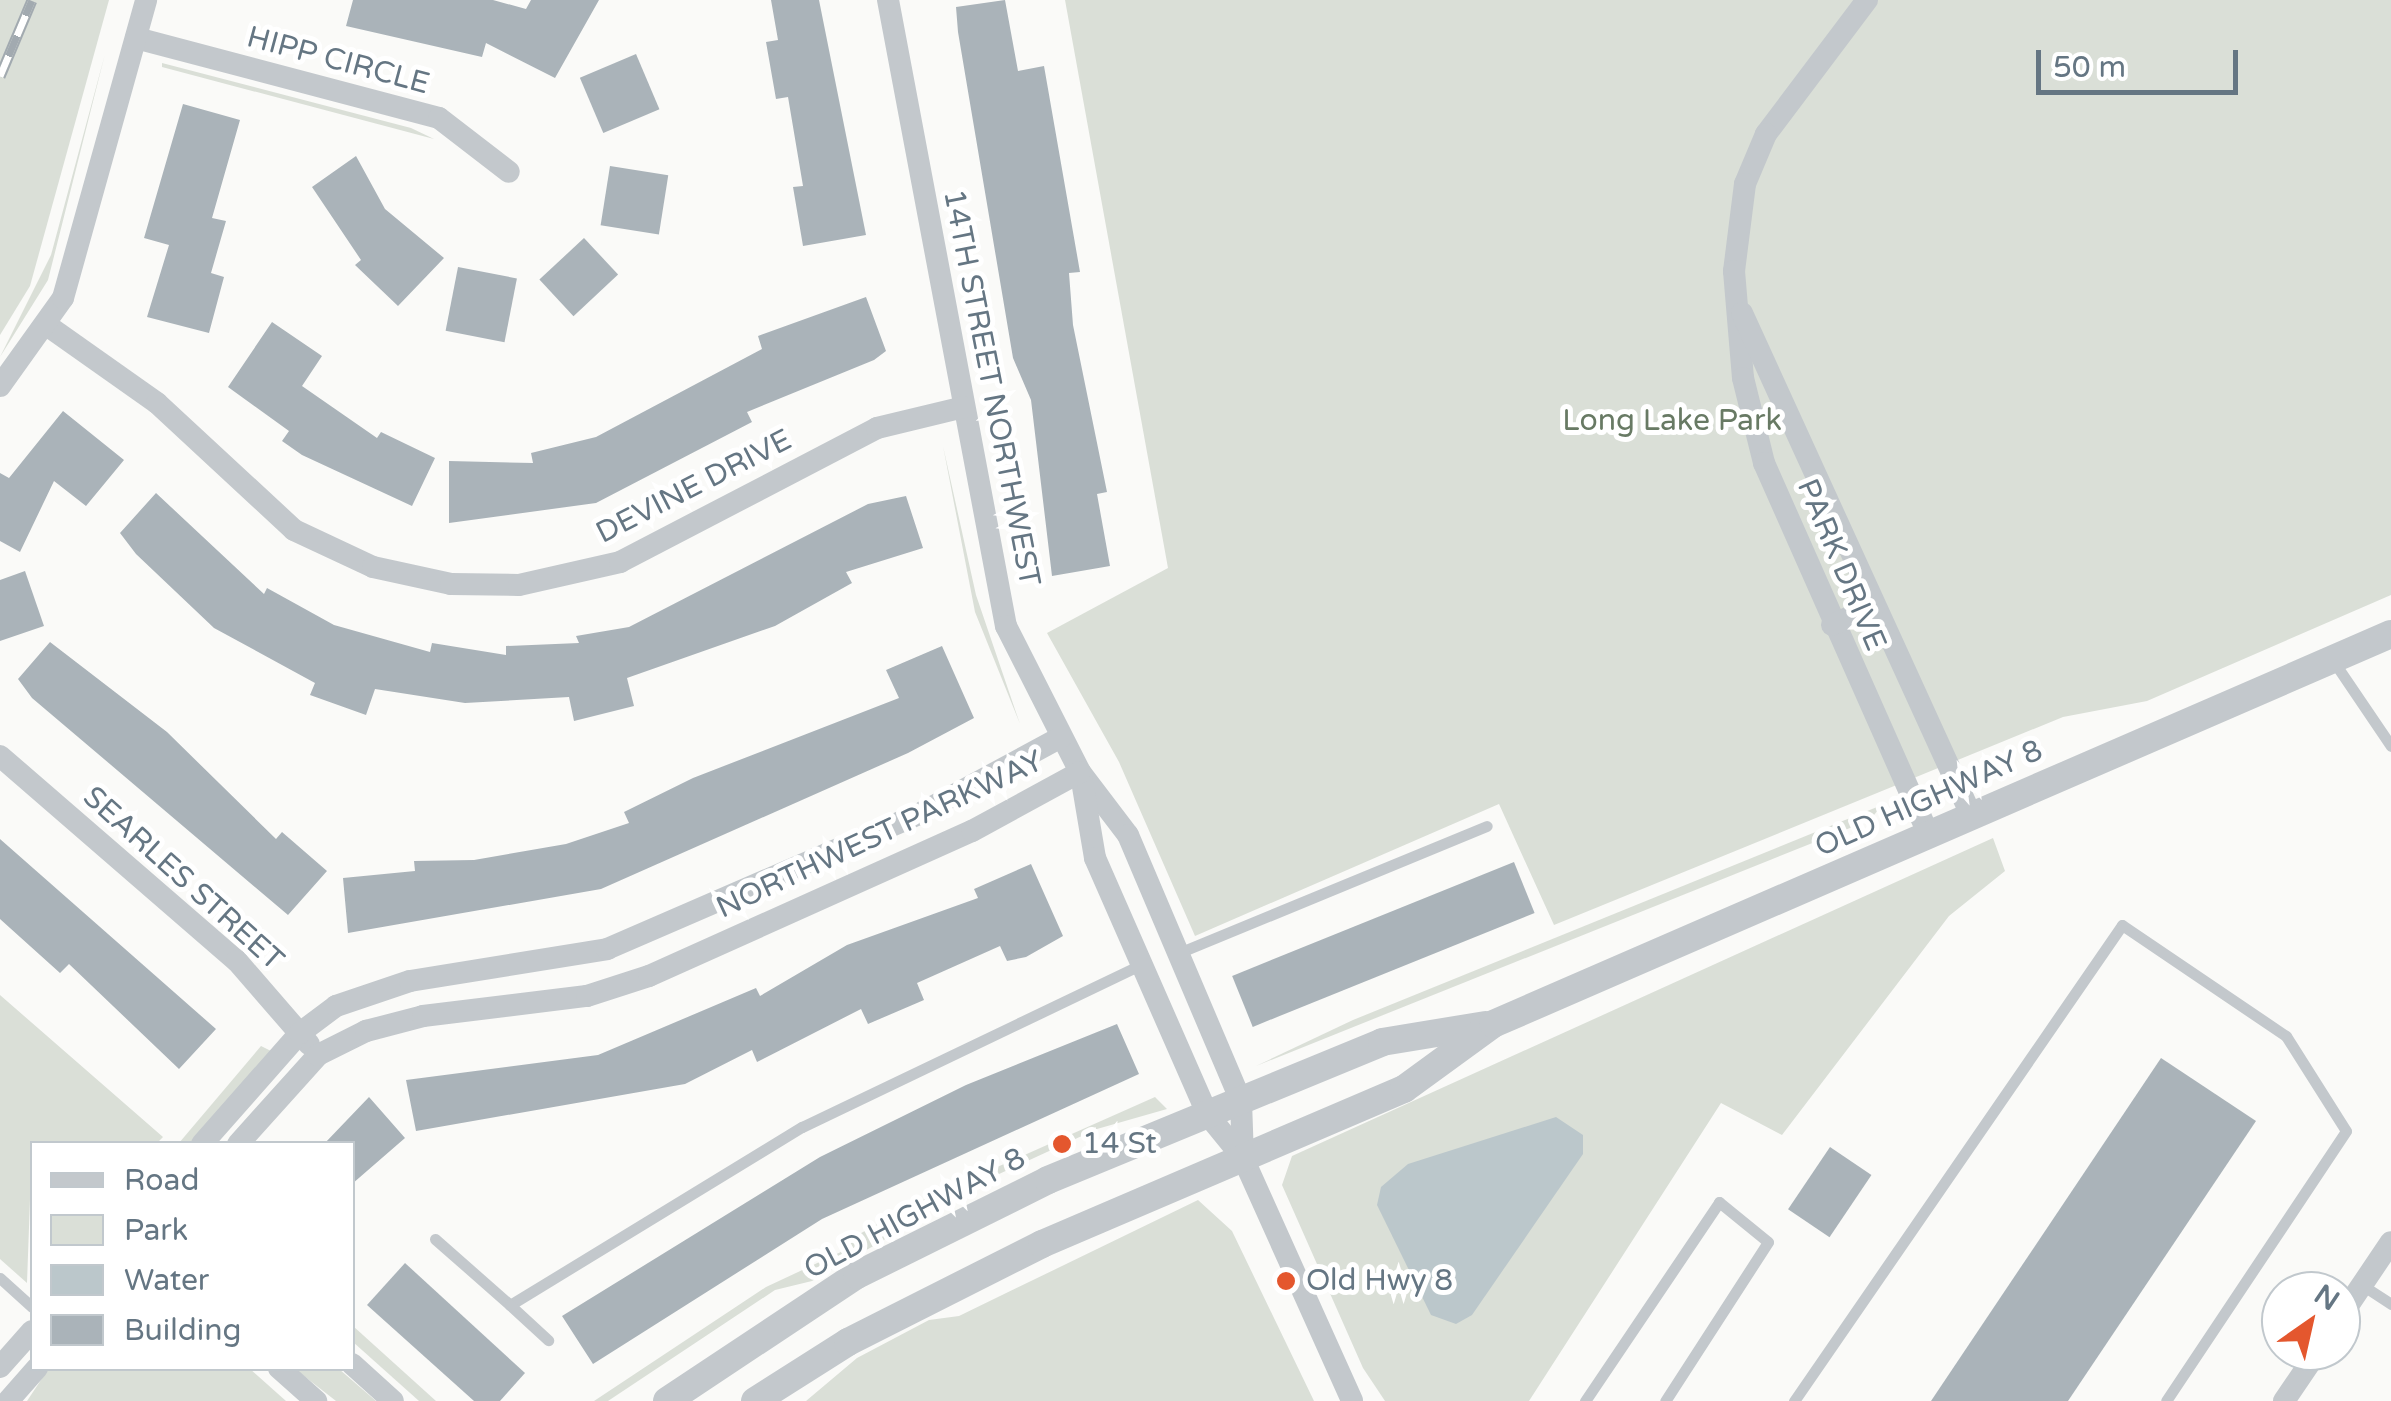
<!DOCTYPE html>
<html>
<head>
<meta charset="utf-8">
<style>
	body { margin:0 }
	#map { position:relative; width:2391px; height:1401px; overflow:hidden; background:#fafaf8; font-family:"Varela Round",sans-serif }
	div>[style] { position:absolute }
	.green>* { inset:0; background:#dadfd7 }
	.water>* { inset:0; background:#bbc7cb }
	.building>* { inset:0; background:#aab3b9; transform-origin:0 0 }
	.service>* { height:11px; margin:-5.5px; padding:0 5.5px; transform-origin:5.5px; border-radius:5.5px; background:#c3c8cc }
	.minor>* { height:22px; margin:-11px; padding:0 11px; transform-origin:11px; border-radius:11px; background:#c3c8cc }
	.tertiary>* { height:28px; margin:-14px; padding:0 14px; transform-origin:14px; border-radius:14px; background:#c3c8cc }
	.rail>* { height:11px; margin-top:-5.5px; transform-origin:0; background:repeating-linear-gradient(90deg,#fff 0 22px,#a2aab0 0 44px); box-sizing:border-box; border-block:2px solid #a2aab0 }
	.dots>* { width:28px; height:28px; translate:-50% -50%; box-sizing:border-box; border:5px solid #fff; border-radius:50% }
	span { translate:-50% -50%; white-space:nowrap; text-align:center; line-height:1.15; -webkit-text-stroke:10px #fff; paint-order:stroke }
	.street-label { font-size:30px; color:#657683 }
	.park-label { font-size:30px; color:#687a64 }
	.poi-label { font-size:30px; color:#657683 }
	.left { translate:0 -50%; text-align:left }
	.legend { position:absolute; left:30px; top:1141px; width:325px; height:230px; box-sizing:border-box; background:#fff; border:2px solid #c1c8cd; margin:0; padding:12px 18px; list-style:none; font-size:30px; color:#657683 }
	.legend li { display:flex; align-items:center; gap:20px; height:50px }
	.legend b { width:50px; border:2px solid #c1c8cd }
	.north { position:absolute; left:2261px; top:1271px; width:100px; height:100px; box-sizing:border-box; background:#fff; border:2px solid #c1c8cd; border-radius:50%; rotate:34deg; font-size:28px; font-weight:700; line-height:40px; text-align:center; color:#657683 }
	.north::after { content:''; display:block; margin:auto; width:35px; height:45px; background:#e4572e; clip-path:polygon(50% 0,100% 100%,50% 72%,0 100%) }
	.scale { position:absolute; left:2036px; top:50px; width:202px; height:45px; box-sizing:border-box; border:5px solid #657683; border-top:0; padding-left:12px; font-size:30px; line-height:35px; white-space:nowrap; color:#657683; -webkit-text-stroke:8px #fff; paint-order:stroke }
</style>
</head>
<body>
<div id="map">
	<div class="green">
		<i style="clip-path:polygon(0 0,109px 0,30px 286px,0 335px)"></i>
		<i style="clip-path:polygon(1065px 0,2391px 0,2391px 595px,2147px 701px,2063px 717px,1554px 925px,1499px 804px,1195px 936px,1119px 762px,1047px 633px,1168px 568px)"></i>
		<i style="clip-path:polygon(105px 54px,48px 280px,0 357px,51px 255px)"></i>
		<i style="clip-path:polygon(162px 63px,411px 128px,434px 139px,162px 67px)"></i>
		<i style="clip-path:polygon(943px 446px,976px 595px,1020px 724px,975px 612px)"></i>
		<i style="clip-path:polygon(1882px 805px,1870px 820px,1256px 1066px,1353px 1020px)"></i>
		<i style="clip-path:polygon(1993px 838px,2005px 871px,1949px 916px,1782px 1135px,1721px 1103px,1529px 1401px,1385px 1401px,1363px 1368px,1282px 1185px,1292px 1156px)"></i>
		<i style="clip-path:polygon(0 995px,163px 1137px,157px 1143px,32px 1144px,27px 1283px,0 1259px)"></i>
		<i style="clip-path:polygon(261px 1046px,271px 1051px,261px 1064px,190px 1143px,179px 1143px)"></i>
		<i style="clip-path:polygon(1155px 1097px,1167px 1109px,1097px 1129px,908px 1216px,884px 1240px,812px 1281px,775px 1290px,608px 1401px,594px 1401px,766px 1287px,843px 1251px,843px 1243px,914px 1204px)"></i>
		<i style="clip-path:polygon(1198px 1200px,1232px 1231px,1314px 1401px,806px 1401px,857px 1358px,929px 1320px,959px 1316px)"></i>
		<i style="clip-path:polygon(352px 1326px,353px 1326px,436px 1401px,419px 1401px,353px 1342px)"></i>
		<i style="clip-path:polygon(60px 1368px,250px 1369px,286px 1401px,27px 1401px,47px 1371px)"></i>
		<i style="clip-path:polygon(295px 1369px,339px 1369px,376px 1401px,336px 1401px)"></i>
	</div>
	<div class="water">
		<i style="clip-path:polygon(1556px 1117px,1583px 1135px,1583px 1154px,1472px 1315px,1456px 1324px,1431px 1315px,1377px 1205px,1381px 1187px,1408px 1164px)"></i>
	</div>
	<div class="building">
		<i style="clip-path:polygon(353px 0,493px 0,526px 9px,531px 0,599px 0,555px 78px,486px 43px,482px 57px,346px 26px)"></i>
		<i style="clip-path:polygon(771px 0,819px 0,866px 235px,803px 246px,793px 187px,803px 186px,788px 97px,776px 99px,766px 42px,778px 40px)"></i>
		<i style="clip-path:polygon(1005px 0,1018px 71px,1044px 66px,1080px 272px,1069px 273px,1073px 325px,1107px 492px,1097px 494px,1110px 566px,1052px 576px,1031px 400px,1013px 358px,958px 32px,956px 7px)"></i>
		<i style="left:636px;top:54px;width:60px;height:61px;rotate:67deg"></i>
		<i style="clip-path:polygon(183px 104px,240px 120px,212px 218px,226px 221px,211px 273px,224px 277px,209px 333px,147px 317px,169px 245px,144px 238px)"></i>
		<i style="clip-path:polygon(356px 156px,385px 209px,444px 258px,398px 306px,355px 265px,361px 260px,312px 187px)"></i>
		<i style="left:610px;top:166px;width:59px;height:60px;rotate:9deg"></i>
		<i style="left:584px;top:238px;width:50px;height:61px;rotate:47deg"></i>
		<i style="left:458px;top:267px;width:60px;height:65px;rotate:11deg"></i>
		<i style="clip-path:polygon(866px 297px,886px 351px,874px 360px,747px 412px,752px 422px,596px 503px,449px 523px,449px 461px,533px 463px,531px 453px,596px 437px,762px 349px,758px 336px)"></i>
		<i style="clip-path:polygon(272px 322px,322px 356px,302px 386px,377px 438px,381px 432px,435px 458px,412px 506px,302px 455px,282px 441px,289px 431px,228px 387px)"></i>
		<i style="clip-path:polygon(63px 411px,124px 460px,86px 506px,54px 481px,20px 552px,0 541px,0 473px,9px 478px)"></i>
		<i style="clip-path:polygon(156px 493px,264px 594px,267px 588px,334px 625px,430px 652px,432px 643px,506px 655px,506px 646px,579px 643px,576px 636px,629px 627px,868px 504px,906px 496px,923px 548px,846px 572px,852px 583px,775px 626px,627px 678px,634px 706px,574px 721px,569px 697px,465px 703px,375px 689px,366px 715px,310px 695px,315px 683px,214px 628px,136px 554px,120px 533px)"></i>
		<i style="clip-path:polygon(25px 571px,44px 626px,0 641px,0 580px)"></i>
		<i style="clip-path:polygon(50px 642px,167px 732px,276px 839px,282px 832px,327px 871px,288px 915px,32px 698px,18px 679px)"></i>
		<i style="clip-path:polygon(942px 646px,974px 718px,908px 753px,601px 889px,348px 933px,343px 878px,415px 871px,414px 861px,474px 860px,566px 844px,629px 823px,624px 812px,693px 778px,899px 698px,886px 670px)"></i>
		<i style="clip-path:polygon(0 839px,216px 1029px,179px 1069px,69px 964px,60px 973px,0 919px)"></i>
		<i style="left:1514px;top:862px;width:55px;height:304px;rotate:68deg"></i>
		<i style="clip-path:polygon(1031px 864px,1063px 936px,1026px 957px,1007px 961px,1000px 946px,917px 983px,924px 1000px,868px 1024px,861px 1009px,757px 1062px,752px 1050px,685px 1084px,416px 1131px,406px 1080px,598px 1055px,756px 988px,760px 996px,847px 945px,978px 898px,974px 889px)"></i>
		<i style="clip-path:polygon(1117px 1024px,1139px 1074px,822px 1219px,593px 1364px,562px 1316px,820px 1157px,966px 1085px)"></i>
		<i style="clip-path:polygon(2161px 1058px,2256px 1121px,2068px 1401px,1931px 1401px)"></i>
		<i style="clip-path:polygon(369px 1097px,405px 1138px,352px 1184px,352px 1144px,324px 1144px)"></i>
		<i style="left:1830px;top:1147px;width:50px;height:75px;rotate:34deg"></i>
		<i style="clip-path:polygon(405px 1263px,525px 1373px,500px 1401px,474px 1401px,367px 1305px)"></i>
	</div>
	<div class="service">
		<i style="left:2332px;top:659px;width:105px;rotate:55.9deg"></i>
		<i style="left:1176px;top:954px;width:336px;rotate:-22.4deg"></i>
		<i style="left:435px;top:1239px;width:100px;rotate:41.3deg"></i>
		<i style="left:510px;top:1305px;width:342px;rotate:-31.4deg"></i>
		<i style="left:802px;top:1127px;width:377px;rotate:-25.6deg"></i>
		<i style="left:0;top:1278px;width:43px;rotate:42.2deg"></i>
		<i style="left:2362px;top:1285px;width:35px;rotate:33deg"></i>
		<i style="left:510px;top:1305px;width:52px;rotate:42.6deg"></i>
		<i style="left:1585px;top:1401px;width:240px;rotate:-56deg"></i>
		<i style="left:1719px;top:1202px;width:63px;rotate:39.2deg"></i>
		<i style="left:1768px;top:1242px;width:189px;rotate:122.9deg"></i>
		<i style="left:1794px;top:1401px;width:578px;rotate:-55.43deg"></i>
		<i style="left:2122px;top:925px;width:198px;rotate:34.1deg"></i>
		<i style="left:2286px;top:1036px;width:112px;rotate:57.7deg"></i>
		<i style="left:2346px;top:1131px;width:324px;rotate:123.7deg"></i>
	</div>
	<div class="minor">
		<i style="left:888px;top:0;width:637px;rotate:79.33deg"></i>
		<i style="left:1006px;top:626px;width:164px;rotate:63.1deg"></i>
		<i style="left:1080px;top:772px;width:79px;rotate:52.7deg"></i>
		<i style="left:1128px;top:835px;width:289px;rotate:67deg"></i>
		<i style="left:1241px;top:1101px;width:57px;rotate:88deg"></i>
		<i style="left:1867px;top:0;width:168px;rotate:127deg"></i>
		<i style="left:1766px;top:134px;width:54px;rotate:112.8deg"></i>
		<i style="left:1745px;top:184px;width:88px;rotate:97.2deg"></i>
		<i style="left:1734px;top:271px;width:107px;rotate:85.2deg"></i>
		<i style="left:1743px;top:378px;width:88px;rotate:76.1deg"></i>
		<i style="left:1764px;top:463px;width:408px;rotate:66.1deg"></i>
		<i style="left:136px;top:38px;width:313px;rotate:14.8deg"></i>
		<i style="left:439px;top:118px;width:88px;rotate:37.6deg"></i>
		<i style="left:1742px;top:313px;width:554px;rotate:65.47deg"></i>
		<i style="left:48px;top:326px;width:133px;rotate:35.2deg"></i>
		<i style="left:157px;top:403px;width:187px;rotate:42.8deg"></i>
		<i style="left:294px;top:530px;width:87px;rotate:25.1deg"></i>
		<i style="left:373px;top:567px;width:80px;rotate:12.3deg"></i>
		<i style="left:451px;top:584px;width:68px;rotate:0.8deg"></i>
		<i style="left:519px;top:585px;width:104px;rotate:-12.8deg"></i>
		<i style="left:620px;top:562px;width:290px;rotate:-27.5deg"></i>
		<i style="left:877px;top:428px;width:89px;rotate:-13.6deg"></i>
		<i style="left:0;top:386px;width:108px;rotate:-54.4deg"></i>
		<i style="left:63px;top:298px;width:309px;rotate:-74.4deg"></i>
		<i style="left:1832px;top:625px;width:46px;rotate:-24.3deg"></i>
		<i style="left:0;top:756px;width:313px;rotate:40.9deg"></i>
		<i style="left:237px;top:961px;width:110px;rotate:49.1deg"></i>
		<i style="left:1081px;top:775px;width:84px;rotate:80.4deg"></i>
		<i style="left:1095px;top:858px;width:281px;rotate:66.3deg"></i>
		<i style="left:1208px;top:1115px;width:55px;rotate:50.9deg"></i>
		<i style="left:1243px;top:1158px;width:266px;rotate:65.8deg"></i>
		<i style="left:202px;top:1144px;width:148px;rotate:-48.6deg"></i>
		<i style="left:300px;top:1033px;width:45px;rotate:-36.9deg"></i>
		<i style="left:336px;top:1006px;width:78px;rotate:-18.7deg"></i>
		<i style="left:410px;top:981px;width:200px;rotate:-9.2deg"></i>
		<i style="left:607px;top:949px;width:344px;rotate:-23.4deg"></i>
		<i style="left:923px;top:812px;width:157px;rotate:-28.5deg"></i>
		<i style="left:238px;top:1144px;width:120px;rotate:-48deg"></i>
		<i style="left:318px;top:1055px;width:54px;rotate:-26.6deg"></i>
		<i style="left:366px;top:1031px;width:59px;rotate:-14.7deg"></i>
		<i style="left:423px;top:1016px;width:165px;rotate:-7deg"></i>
		<i style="left:587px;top:996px;width:65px;rotate:-17.9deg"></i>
		<i style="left:649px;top:976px;width:354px;rotate:-24.2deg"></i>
		<i style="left:972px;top:831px;width:123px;rotate:-28.6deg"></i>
		<i style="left:2341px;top:1316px;width:89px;rotate:-56deg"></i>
		<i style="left:352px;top:1364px;width:55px;rotate:42.1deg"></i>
		<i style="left:0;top:1367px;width:48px;rotate:-48.4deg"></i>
		<i style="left:279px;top:1368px;width:50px;rotate:41.7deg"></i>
		<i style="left:8px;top:1401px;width:44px;rotate:-48.7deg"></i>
		<i style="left:2284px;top:1401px;width:60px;rotate:-55.8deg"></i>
	</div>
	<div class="tertiary">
		<i style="left:667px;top:1401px;width:228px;rotate:-33.6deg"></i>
		<i style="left:857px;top:1275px;width:213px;rotate:-26.4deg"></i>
		<i style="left:1048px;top:1180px;width:361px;rotate:-22.4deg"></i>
		<i style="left:1382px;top:1042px;width:105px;rotate:-9.3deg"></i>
		<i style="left:755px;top:1401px;width:110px;rotate:-32.4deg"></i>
		<i style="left:848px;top:1342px;width:217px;rotate:-26.8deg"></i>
		<i style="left:1042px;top:1244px;width:394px;rotate:-23.2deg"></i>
		<i style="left:1404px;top:1089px;width:110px;rotate:-36.1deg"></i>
		<i style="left:1493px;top:1024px;width:979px;rotate:-23.48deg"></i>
	</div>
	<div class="rail">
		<i style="left:0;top:76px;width:82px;rotate:-67.2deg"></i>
	</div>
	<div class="dots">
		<i style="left:1062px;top:1144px;background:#e4572e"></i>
		<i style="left:1286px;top:1281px;background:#e4572e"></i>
	</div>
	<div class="street-label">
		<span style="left:338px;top:61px;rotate:15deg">HIPP CIRCLE</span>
		<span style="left:991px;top:388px;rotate:79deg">14TH STREET NORTHWEST</span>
		<span style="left:694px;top:487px;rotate:-27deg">DEVINE DRIVE</span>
		<span style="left:1841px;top:565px;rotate:67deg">PARK DRIVE</span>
		<span style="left:1929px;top:799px;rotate:-24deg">OLD HIGHWAY 8</span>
		<span style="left:880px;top:835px;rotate:-25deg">NORTHWEST PARKWAY</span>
		<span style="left:183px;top:879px;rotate:42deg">SEARLES STREET</span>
		<span style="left:915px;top:1214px;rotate:-28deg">OLD HIGHWAY 8</span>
	</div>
	<div class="park-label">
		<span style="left:1672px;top:421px">Long Lake Park</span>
	</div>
	<div class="poi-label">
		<span class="left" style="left:1082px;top:1144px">14 St</span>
		<span class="left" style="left:1306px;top:1281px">Old Hwy 8</span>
	</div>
	<ul class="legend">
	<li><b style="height:12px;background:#c3c8cc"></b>Road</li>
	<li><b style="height:28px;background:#dadfd7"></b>Park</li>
	<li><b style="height:28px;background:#bbc7cb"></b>Water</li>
	<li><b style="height:28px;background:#aab3b9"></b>Building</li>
	</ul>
	<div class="north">N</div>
	<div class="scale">50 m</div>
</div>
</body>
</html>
